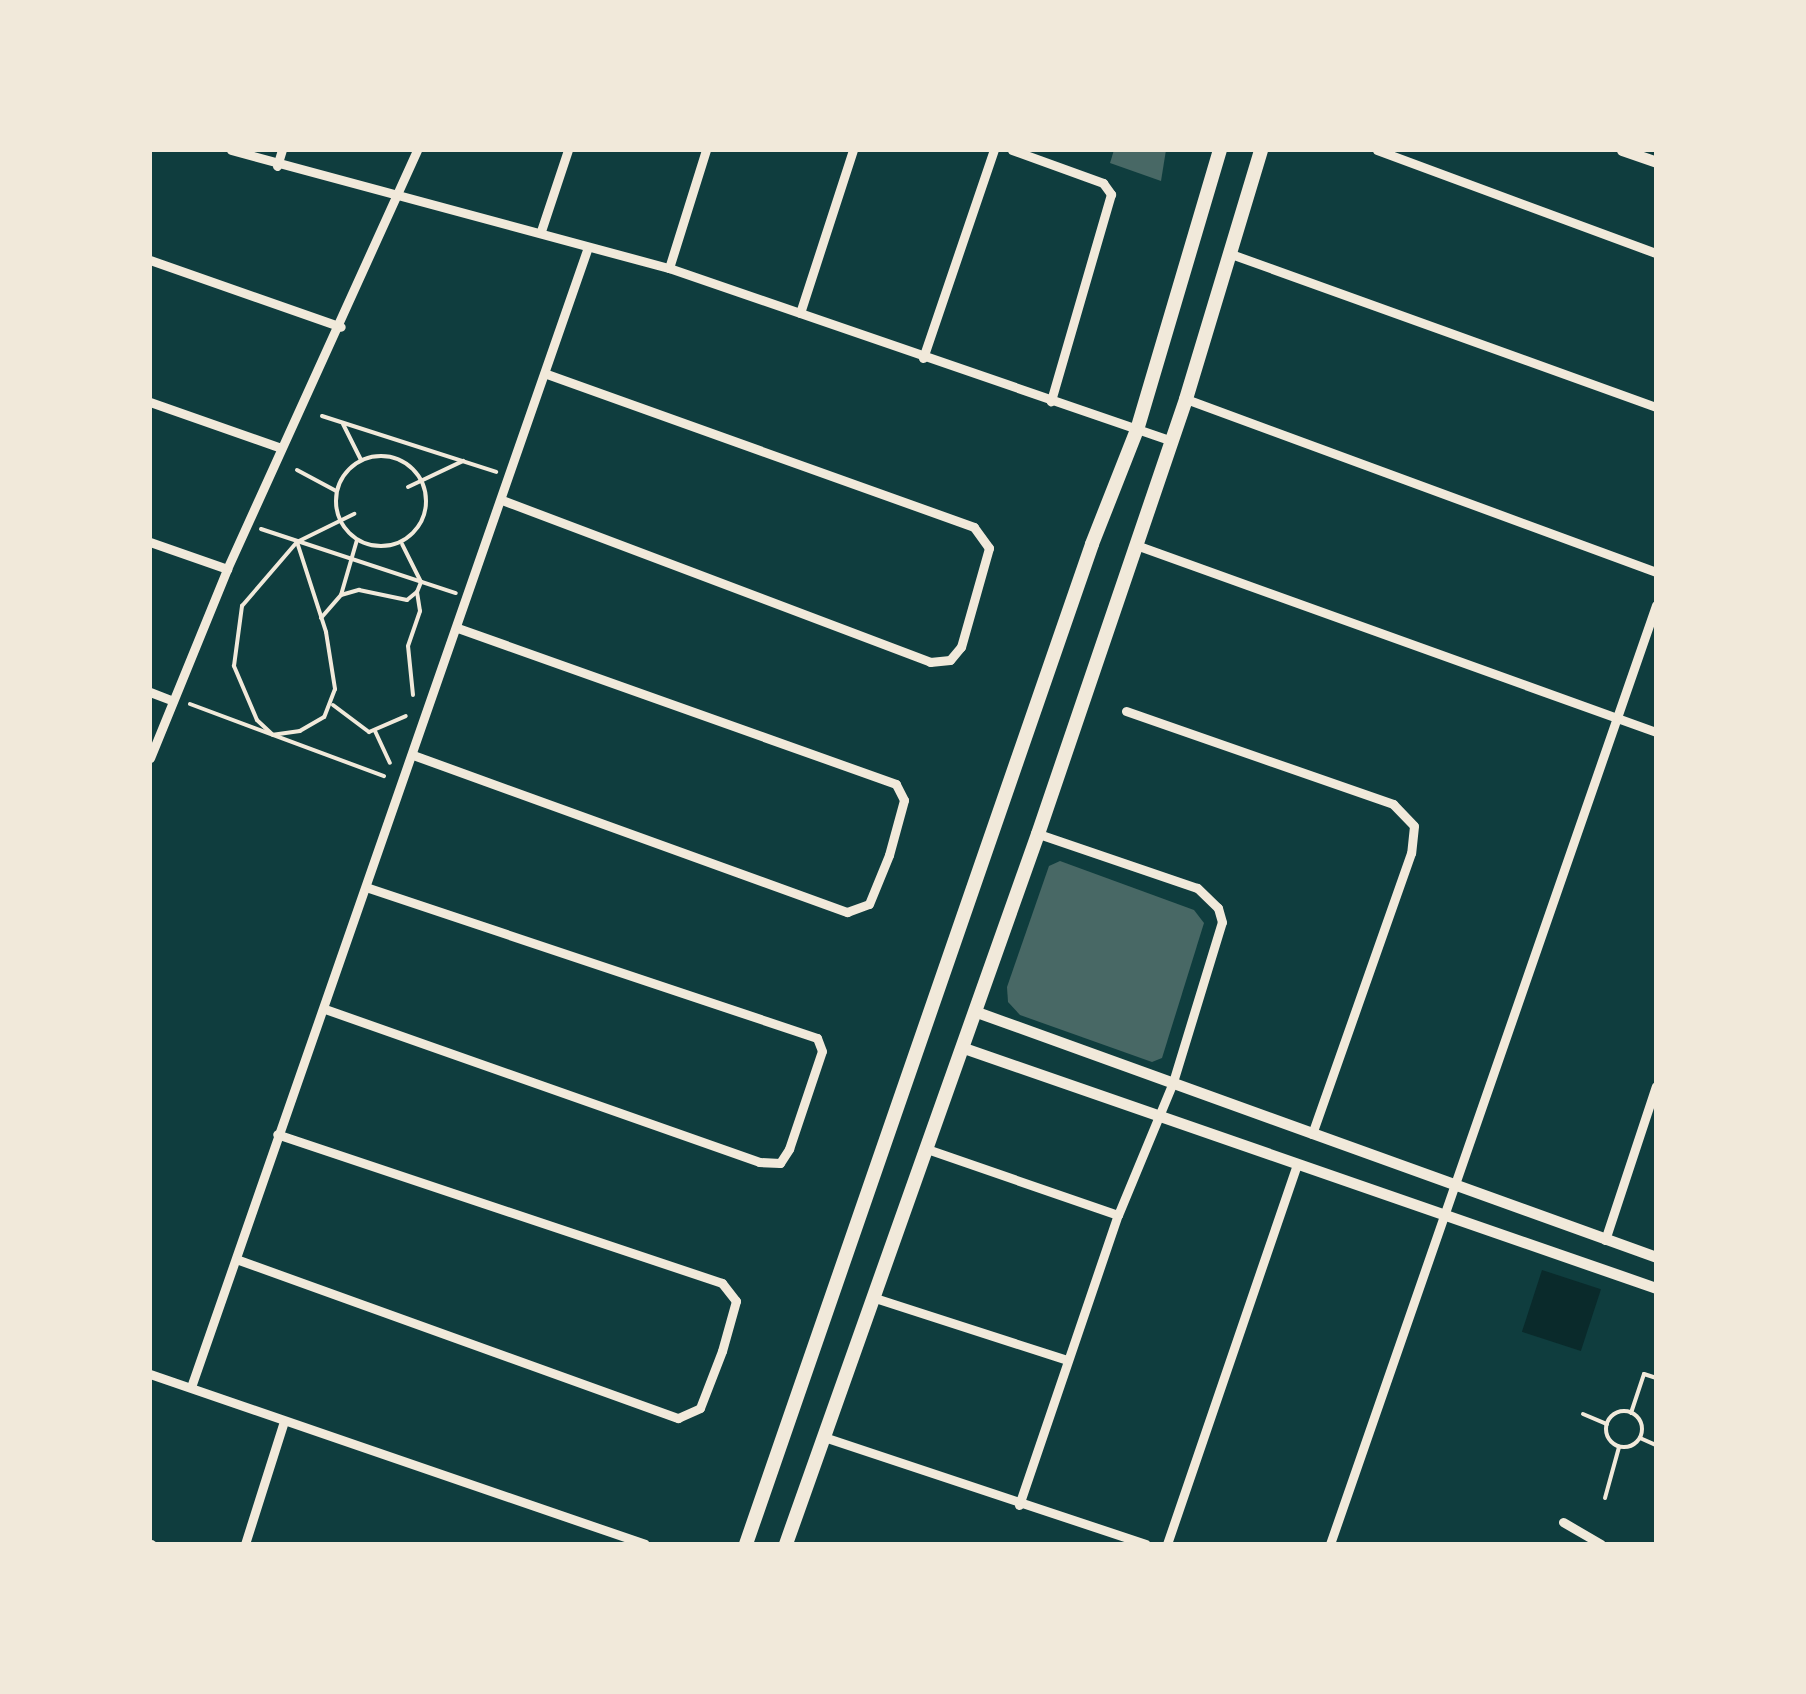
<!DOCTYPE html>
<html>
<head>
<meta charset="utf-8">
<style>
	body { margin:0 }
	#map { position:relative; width:1806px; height:1694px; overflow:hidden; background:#0f3d3e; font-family:"Titillium Web",sans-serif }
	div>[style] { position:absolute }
	.water>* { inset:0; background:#0a2a2b; transform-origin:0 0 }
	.building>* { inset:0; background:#486865 }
	.path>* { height:4px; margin:-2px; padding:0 2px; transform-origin:2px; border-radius:2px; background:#f1e9da }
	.path>.ring { margin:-2px; padding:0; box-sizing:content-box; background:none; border:4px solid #f1e9da; border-radius:50% }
	.minor>* { height:9px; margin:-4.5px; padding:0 4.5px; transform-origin:4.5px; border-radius:4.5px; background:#f1e9da }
	.tertiary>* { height:11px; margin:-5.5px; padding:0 5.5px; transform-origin:5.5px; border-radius:5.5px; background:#f1e9da }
	.secondary>* { height:14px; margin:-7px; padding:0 7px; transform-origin:7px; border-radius:7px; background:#f1e9da }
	span { translate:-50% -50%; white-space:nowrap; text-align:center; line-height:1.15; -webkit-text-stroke:8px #f1e9da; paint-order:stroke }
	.frame { position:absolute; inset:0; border:152px solid #f1e9da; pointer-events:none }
</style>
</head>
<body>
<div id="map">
	<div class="water">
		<i style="left:1542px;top:1270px;width:62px;height:65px;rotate:18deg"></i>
	</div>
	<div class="building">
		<i style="clip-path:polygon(1114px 150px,1166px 150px,1161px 181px,1110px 163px)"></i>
		<i style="clip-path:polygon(1060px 861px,1194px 910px,1204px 923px,1162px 1058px,1152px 1062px,1020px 1015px,1008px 1002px,1007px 987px,1049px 866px)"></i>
	</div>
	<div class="path">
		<i style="left:322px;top:416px;width:183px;rotate:17.8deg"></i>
		<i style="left:343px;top:424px;width:40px;rotate:63.4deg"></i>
		<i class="ring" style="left:336px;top:456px;width:86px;height:86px"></i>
		<i style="left:297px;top:470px;width:44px;rotate:28.3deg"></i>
		<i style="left:408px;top:487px;width:61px;rotate:-25.3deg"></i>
		<i style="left:261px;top:529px;width:205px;rotate:18.2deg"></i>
		<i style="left:297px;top:542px;width:95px;rotate:72.1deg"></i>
		<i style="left:326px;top:632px;width:58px;rotate:81deg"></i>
		<i style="left:335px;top:689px;width:30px;rotate:111deg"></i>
		<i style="left:324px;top:717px;width:28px;rotate:150deg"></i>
		<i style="left:300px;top:731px;width:27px;rotate:172deg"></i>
		<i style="left:273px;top:735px;width:22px;rotate:-137deg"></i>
		<i style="left:257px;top:720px;width:59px;rotate:-113.1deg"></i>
		<i style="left:234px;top:666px;width:61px;rotate:-82.4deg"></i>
		<i style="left:242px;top:606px;width:84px;rotate:-49.3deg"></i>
		<i style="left:297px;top:542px;width:64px;rotate:-26.2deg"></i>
		<i style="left:341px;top:595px;width:19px;rotate:-16deg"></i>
		<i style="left:359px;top:590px;width:49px;rotate:11.8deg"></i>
		<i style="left:407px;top:600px;width:13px;rotate:-39deg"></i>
		<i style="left:417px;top:592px;width:11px;rotate:-68deg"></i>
		<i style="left:421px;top:582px;width:42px;rotate:-116.6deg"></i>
		<i style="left:321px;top:618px;width:30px;rotate:-49deg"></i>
		<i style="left:341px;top:595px;width:57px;rotate:-73.8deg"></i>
		<i style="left:413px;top:695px;width:49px;rotate:-95.8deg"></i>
		<i style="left:408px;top:646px;width:37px;rotate:-71deg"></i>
		<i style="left:420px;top:611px;width:19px;rotate:-99deg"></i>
		<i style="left:190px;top:704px;width:207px;rotate:20.4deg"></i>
		<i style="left:333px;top:705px;width:45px;rotate:36.9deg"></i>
		<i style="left:369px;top:732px;width:40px;rotate:-23.4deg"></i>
		<i style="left:375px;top:731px;width:35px;rotate:65deg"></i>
		<i class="ring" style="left:1606px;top:1411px;width:32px;height:32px"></i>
		<i style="left:1631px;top:1413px;width:41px;rotate:-71.6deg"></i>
		<i style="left:1644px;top:1374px;width:13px;rotate:18deg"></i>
		<i style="left:1583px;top:1414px;width:26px;rotate:23deg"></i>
		<i style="left:1640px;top:1438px;width:17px;rotate:24deg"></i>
		<i style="left:1605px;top:1498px;width:53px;rotate:-74.6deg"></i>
	</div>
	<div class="minor">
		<i style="left:231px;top:150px;width:454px;rotate:15.1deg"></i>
		<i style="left:669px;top:268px;width:532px;rotate:18.98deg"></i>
		<i style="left:1012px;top:150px;width:97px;rotate:19.9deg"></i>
		<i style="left:1103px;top:183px;width:14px;rotate:54deg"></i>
		<i style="left:1111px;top:194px;width:216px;rotate:106.2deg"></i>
		<i style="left:1377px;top:150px;width:297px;rotate:20.3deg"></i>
		<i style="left:277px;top:166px;width:17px;rotate:-73deg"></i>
		<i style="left:541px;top:231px;width:85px;rotate:-71.6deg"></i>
		<i style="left:1231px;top:254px;width:452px;rotate:19.8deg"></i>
		<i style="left:150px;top:260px;width:202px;rotate:19.3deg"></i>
		<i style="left:669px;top:268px;width:124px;rotate:-72.6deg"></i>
		<i style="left:800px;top:313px;width:171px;rotate:-72deg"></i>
		<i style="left:923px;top:358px;width:220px;rotate:-71.2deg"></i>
		<i style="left:1186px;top:399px;width:501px;rotate:20.21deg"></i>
		<i style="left:150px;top:402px;width:139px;rotate:19.3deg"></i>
		<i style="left:502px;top:500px;width:458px;rotate:20.7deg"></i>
		<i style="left:930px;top:662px;width:20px;rotate:-6deg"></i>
		<i style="left:950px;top:660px;width:17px;rotate:-50deg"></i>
		<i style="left:961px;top:647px;width:103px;rotate:-74.2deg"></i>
		<i style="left:989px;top:548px;width:26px;rotate:-126deg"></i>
		<i style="left:974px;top:527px;width:456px;rotate:-160.3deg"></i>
		<i style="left:150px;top:542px;width:82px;rotate:19.3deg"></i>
		<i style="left:1136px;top:545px;width:553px;rotate:19.78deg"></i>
		<i style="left:150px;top:692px;width:22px;rotate:21deg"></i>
		<i style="left:1126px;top:711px;width:283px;rotate:19.2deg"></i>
		<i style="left:1393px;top:804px;width:30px;rotate:46deg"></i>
		<i style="left:1414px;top:826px;width:27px;rotate:96deg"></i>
		<i style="left:1411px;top:853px;width:298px;rotate:109.4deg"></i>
		<i style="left:413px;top:755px;width:462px;rotate:19.9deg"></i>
		<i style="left:847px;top:912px;width:23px;rotate:-20deg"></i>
		<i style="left:869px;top:904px;width:53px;rotate:-67.8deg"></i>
		<i style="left:889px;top:855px;width:57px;rotate:-74.7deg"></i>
		<i style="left:904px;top:800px;width:18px;rotate:-117deg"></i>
		<i style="left:896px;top:784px;width:466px;rotate:-160.4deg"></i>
		<i style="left:150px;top:758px;width:204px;rotate:-67.8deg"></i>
		<i style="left:227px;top:569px;width:460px;rotate:-65.6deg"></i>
		<i style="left:325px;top:1009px;width:460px;rotate:19.4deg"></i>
		<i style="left:759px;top:1162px;width:21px;rotate:3deg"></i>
		<i style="left:780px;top:1163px;width:17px;rotate:-57deg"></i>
		<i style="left:789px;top:1149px;width:103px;rotate:-71.4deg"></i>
		<i style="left:822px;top:1051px;width:14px;rotate:-111deg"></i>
		<i style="left:817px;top:1038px;width:475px;rotate:-161.5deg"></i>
		<i style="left:927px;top:1149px;width:202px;rotate:19.1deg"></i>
		<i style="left:1605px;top:1240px;width:162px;rotate:-71.7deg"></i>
		<i style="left:236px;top:1259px;width:470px;rotate:19.8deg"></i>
		<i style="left:678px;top:1418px;width:24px;rotate:-24deg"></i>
		<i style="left:700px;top:1408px;width:61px;rotate:-68.9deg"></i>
		<i style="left:722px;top:1351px;width:52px;rotate:-74.4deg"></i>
		<i style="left:736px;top:1301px;width:23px;rotate:-128deg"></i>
		<i style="left:722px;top:1283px;width:469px;rotate:-161.5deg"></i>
		<i style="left:875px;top:1298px;width:202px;rotate:17.9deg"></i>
		<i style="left:150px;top:1374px;width:523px;rotate:18.95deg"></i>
		<i style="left:191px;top:1387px;width:1207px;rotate:-70.8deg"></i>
		<i style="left:824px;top:1437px;width:339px;rotate:18.4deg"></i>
		<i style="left:1019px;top:1505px;width:306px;rotate:-71.2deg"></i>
		<i style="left:1118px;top:1215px;width:144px;rotate:-67.5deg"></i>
		<i style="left:1173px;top:1082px;width:167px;rotate:-73deg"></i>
		<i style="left:1222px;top:922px;width:15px;rotate:-106deg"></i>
		<i style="left:1218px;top:908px;width:29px;rotate:-136deg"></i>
		<i style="left:1197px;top:888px;width:168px;rotate:-161.2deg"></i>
		<i style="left:1563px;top:1522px;width:44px;rotate:30.1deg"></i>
		<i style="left:150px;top:1544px;width:1px"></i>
		<i style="left:245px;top:1544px;width:129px;rotate:-72.4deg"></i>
		<i style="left:1167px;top:1544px;width:402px;rotate:-71.1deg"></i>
		<i style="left:1330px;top:1544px;width:994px;rotate:-70.85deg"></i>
	</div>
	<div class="tertiary">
		<i style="left:1622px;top:150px;width:36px;rotate:19deg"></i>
		<i style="left:974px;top:1011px;width:725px;rotate:19.83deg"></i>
		<i style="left:961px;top:1047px;width:736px;rotate:19.12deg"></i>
	</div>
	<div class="secondary">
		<i style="left:746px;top:1544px;width:1058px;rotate:-70.91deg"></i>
		<i style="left:1092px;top:544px;width:123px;rotate:-68.5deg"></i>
		<i style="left:1137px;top:430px;width:292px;rotate:-73.5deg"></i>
		<i style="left:786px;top:1544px;width:753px;rotate:-70.46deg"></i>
		<i style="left:1038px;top:834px;width:459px;rotate:-71.2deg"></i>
		<i style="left:1186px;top:399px;width:260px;rotate:-73.2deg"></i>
	</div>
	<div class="frame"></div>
</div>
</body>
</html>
